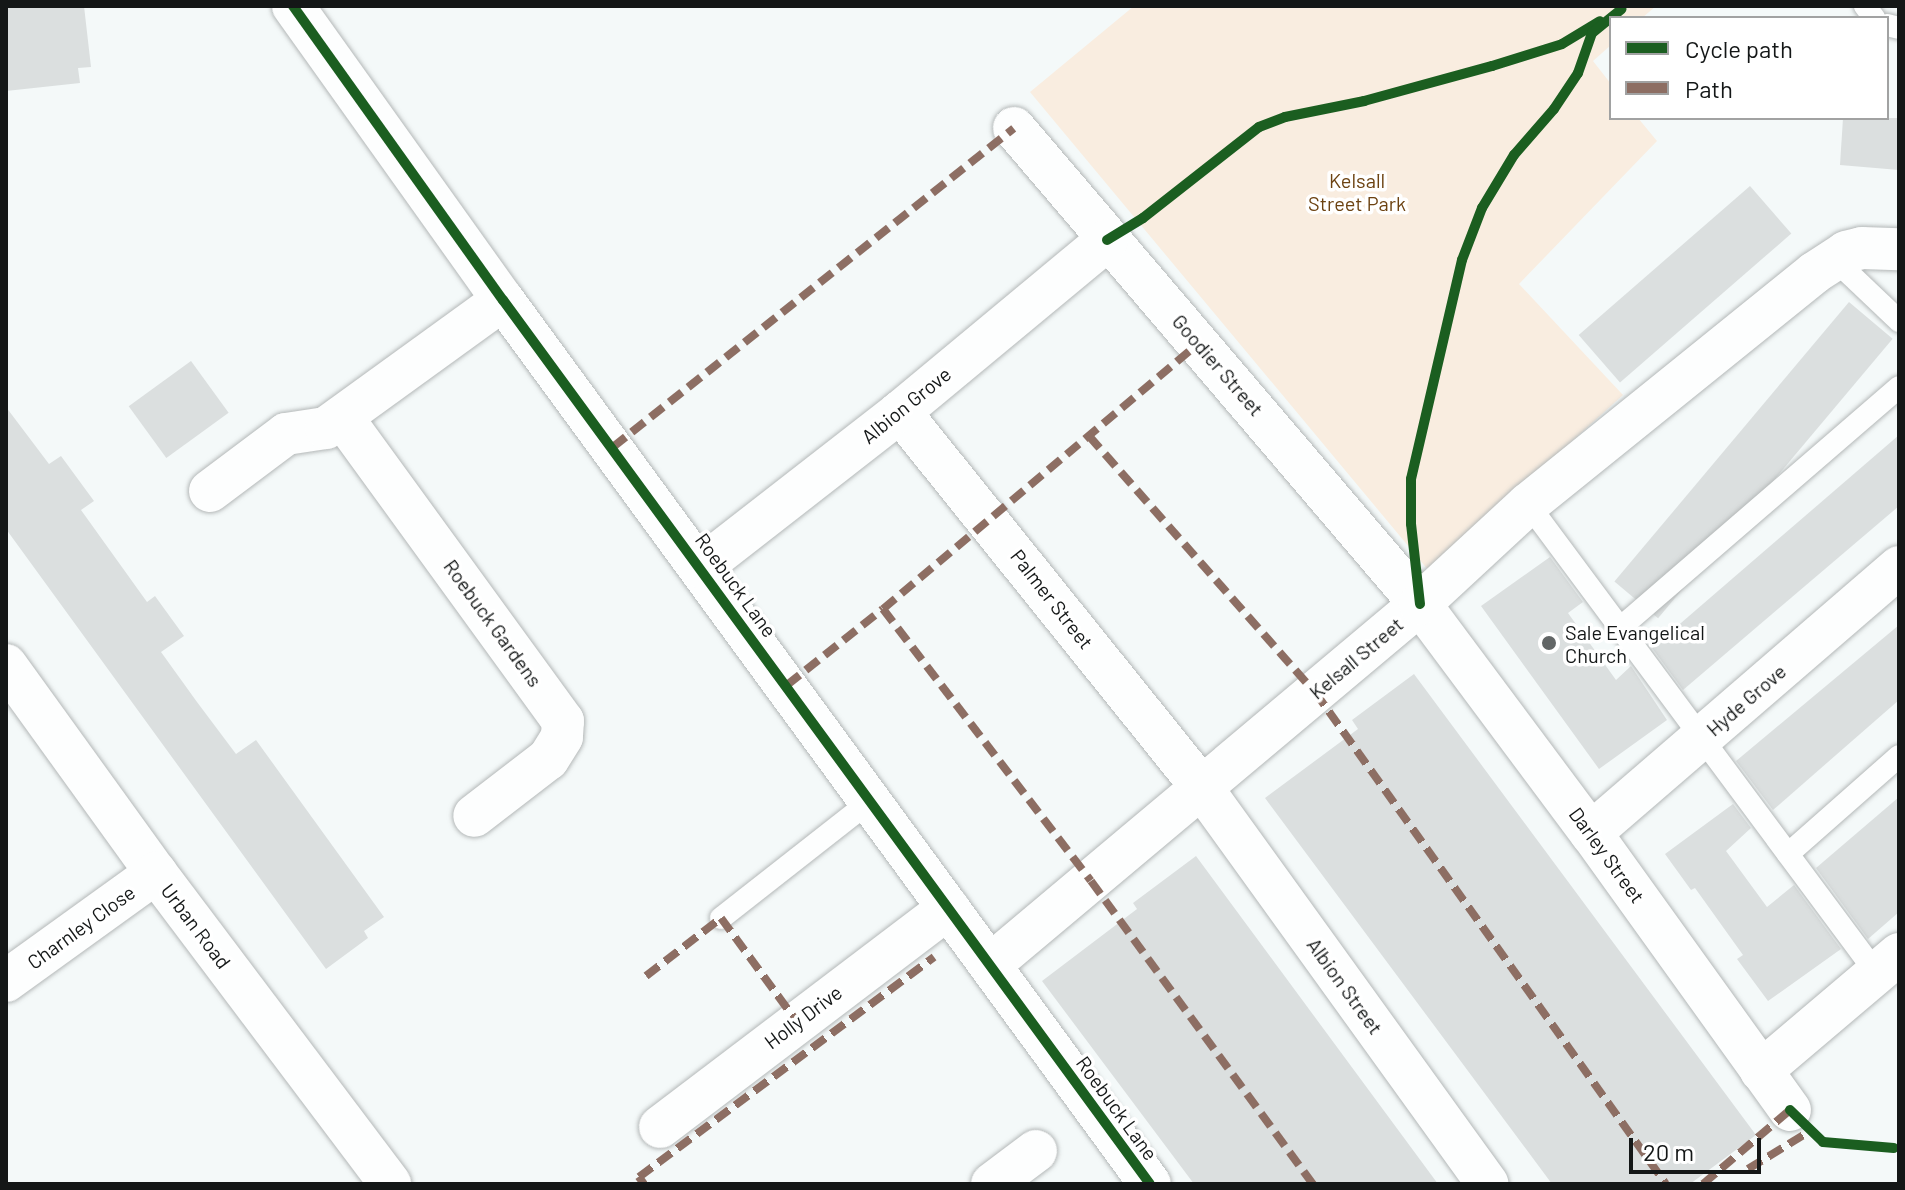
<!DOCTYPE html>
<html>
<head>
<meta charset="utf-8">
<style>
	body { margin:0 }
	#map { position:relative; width:1905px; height:1190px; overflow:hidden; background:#f4f9f9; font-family:Barlow,sans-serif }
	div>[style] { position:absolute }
	.green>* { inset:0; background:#f9ede0 }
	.building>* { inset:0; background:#dbdfdf; transform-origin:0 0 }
	.roads { filter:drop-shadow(0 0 2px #b4b8b8) drop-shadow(0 0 2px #b4b8b8) }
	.service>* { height:22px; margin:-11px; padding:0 11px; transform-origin:11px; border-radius:11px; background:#fdfefe }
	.minor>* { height:42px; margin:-21px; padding:0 21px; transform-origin:21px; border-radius:21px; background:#fdfefe }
	.quiet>* { height:8px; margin-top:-4px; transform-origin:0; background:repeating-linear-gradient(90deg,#8d6e63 0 16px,transparent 0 24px) }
	.cycleway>* { height:10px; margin:-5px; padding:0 5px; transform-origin:5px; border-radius:5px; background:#1b5e20 }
	.dots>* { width:22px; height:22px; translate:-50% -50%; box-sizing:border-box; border:4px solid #fff; border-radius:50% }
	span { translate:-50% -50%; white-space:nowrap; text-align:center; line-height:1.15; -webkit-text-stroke:7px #fff; paint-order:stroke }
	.park-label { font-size:20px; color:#6c4211 }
	.street-label { font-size:20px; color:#141717 }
	.poi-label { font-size:20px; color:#141717 }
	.left { translate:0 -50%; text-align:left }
	.frame { position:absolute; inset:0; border:8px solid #141717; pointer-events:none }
	.legend { position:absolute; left:1609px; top:16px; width:280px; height:104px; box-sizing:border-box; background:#fff; border:2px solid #a1a2a2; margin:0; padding:10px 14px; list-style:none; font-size:24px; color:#141717 }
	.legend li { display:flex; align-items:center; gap:16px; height:40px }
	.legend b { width:40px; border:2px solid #a1a2a2 }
	.scale { position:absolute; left:1629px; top:1138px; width:132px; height:36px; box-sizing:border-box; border:4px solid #141717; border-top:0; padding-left:10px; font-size:24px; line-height:28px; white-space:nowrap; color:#141717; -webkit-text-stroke:6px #fff; paint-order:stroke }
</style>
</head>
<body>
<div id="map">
	<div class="green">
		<i style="clip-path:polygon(1134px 6px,1656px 6px,1642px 18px,1611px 18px,1611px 45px,1593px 61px,1611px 84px,1611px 118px,1638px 118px,1657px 141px,1519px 284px,1623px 395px,1429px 571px,1030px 92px)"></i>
	</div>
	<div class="building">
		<i style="clip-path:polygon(6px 6px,84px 6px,91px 67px,78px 68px,80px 83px,6px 91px)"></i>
		<i style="clip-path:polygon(1843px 118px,1899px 118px,1899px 170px,1840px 165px)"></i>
		<i style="left:1750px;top:186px;width:63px;height:227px;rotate:49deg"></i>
		<i style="left:1849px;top:302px;width:57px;height:365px;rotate:40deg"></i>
		<i style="left:191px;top:361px;width:64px;height:77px;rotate:54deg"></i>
		<i style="clip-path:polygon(6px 407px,49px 464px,61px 456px,94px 501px,81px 510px,147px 602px,155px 596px,184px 636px,161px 652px,197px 702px,236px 754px,256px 740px,384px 917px,364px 931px,368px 938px,326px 969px,6px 529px)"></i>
		<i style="clip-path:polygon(1899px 435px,1899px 506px,1683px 690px,1652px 648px)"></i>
		<i style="clip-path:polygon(1550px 557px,1583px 602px,1568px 613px,1616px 680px,1631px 666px,1667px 720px,1599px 769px,1481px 606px)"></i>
		<i style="clip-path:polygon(1899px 625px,1899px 700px,1773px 810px,1736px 761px)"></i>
		<i style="clip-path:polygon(1414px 674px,1756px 1135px,1690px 1184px,1552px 1184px,1265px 798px,1358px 729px,1352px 720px)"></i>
		<i style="clip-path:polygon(1899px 797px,1899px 912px,1868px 939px,1816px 868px)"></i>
		<i style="clip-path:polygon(1733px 804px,1751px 828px,1726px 851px,1767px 907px,1794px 885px,1841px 949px,1768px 1001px,1737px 959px,1743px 955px,1695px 888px,1691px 890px,1665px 854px)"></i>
		<i style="clip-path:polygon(1196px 856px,1438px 1184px,1194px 1184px,1042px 981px,1137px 909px,1133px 903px)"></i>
	</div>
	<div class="roads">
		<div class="service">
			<i style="left:1865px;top:6px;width:15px;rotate:53deg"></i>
			<i style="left:1887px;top:25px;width:12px;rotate:14deg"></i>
			<i style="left:1834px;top:259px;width:90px;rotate:43.6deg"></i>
			<i style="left:1528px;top:504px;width:585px;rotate:53.4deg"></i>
			<i style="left:1620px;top:628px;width:369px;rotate:-40.8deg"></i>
			<i style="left:1788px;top:854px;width:148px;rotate:-41.4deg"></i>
			<i style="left:721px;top:918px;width:189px;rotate:-38.1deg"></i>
		</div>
		<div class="minor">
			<i style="left:293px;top:6px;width:361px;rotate:54.5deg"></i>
			<i style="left:503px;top:300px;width:1095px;rotate:53.8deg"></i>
			<i style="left:1014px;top:128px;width:626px;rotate:49.54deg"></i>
			<i style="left:1420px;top:604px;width:286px;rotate:53.3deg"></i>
			<i style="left:1591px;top:833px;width:341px;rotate:54.3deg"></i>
			<i style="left:900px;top:412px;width:482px;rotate:51.2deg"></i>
			<i style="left:1202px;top:788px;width:488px;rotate:54.2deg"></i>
			<i style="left:342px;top:417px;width:376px;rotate:54deg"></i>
			<i style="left:563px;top:721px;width:16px;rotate:94deg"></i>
			<i style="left:562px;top:737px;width:26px;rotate:122deg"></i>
			<i style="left:548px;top:759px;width:93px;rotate:142.4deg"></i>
			<i style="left:210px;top:491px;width:95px;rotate:-36.9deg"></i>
			<i style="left:286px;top:434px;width:40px;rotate:-8.5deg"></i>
			<i style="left:326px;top:428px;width:218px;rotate:-35.9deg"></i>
			<i style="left:701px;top:567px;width:252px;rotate:-37.9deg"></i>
			<i style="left:900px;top:412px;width:269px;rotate:-39.7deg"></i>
			<i style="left:6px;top:665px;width:256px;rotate:54.2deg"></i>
			<i style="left:156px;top:873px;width:389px;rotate:53deg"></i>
			<i style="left:1591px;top:833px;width:407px;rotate:-40.8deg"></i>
			<i style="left:990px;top:965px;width:561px;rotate:-40.01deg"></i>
			<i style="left:1420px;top:604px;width:147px;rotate:-42.8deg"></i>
			<i style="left:1528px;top:504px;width:368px;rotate:-38.9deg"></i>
			<i style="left:1814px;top:273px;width:38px;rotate:-33deg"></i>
			<i style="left:1846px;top:252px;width:16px;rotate:-14deg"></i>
			<i style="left:1862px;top:248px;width:37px;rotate:2deg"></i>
			<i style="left:6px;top:981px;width:185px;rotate:-35.8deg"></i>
			<i style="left:1761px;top:1071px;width:181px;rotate:-40.3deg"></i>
			<i style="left:660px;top:1127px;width:362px;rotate:-37.2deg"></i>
			<i style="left:992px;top:1184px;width:55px;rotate:-36.9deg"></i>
		</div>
	</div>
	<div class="quiet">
		<i style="left:1089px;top:436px;width:341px;rotate:48.6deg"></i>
		<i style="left:1315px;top:692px;width:604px;rotate:54.5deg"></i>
		<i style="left:613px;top:447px;width:512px;rotate:-38.5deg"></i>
		<i style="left:883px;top:609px;width:342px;rotate:52.6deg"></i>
		<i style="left:1091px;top:881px;width:376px;rotate:53.8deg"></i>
		<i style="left:787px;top:685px;width:122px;rotate:-38.4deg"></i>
		<i style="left:883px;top:609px;width:413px;rotate:-40.1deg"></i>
		<i style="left:646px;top:976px;width:95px;rotate:-37.7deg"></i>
		<i style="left:721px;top:918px;width:129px;rotate:53.8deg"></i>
		<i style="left:1748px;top:1169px;width:73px;rotate:-31.5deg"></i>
		<i style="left:644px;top:1184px;width:9px;rotate:-126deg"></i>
		<i style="left:639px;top:1177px;width:368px;rotate:-36.7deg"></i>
		<i style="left:1703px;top:1184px;width:114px;rotate:-40.4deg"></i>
	</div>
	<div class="cycleway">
		<i style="left:293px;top:6px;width:361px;rotate:54.5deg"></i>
		<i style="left:503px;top:300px;width:1095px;rotate:53.8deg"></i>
		<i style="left:1107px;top:240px;width:42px;rotate:-31.4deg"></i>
		<i style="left:1143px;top:218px;width:147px;rotate:-38.1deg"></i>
		<i style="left:1259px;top:127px;width:28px;rotate:-21deg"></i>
		<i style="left:1285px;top:117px;width:81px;rotate:-11.4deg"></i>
		<i style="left:1364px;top:101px;width:133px;rotate:-15.3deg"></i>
		<i style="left:1492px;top:66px;width:73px;rotate:-17.4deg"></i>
		<i style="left:1562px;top:44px;width:44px;rotate:-31.2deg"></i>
		<i style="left:1420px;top:604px;width:81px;rotate:-96.4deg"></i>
		<i style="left:1411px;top:524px;width:45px;rotate:-90deg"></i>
		<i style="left:1411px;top:479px;width:225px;rotate:-76.9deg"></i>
		<i style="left:1462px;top:260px;width:56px;rotate:-69deg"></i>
		<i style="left:1482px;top:208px;width:62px;rotate:-58.9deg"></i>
		<i style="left:1514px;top:155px;width:61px;rotate:-49deg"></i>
		<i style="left:1554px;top:109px;width:43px;rotate:-56.3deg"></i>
		<i style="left:1578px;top:73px;width:42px;rotate:-70.7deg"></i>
		<i style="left:1592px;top:33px;width:38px;rotate:-39deg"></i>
		<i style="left:1790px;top:1110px;width:46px;rotate:44.1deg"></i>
		<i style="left:1823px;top:1142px;width:71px;rotate:4.8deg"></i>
	</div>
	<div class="dots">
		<i style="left:1549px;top:643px;background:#626666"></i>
	</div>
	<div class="park-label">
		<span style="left:1357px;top:192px">Kelsall<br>Street Park</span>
	</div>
	<div class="street-label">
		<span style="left:1218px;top:365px;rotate:49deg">Goodier Street</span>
		<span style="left:906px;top:405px;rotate:-39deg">Albion Grove</span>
		<span style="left:736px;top:585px;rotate:54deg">Roebuck Lane</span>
		<span style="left:1052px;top:599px;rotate:52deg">Palmer Street</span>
		<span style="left:493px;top:623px;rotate:54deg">Roebuck Gardens</span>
		<span style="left:1356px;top:658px;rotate:-40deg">Kelsall Street</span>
		<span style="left:1746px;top:700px;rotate:-41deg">Hyde Grove</span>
		<span style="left:1607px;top:855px;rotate:54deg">Darley Street</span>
		<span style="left:196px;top:926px;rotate:53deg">Urban Road</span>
		<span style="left:81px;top:927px;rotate:-36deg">Charnley Close</span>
		<span style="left:1345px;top:986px;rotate:54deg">Albion Street</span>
		<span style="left:803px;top:1017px;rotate:-37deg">Holly Drive</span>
		<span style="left:1117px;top:1108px;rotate:54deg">Roebuck Lane</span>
	</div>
	<div class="poi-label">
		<span class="left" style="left:1565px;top:644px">Sale Evangelical<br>Church</span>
	</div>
	<div class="frame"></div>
	<ul class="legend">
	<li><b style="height:10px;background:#1b5e20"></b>Cycle path</li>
	<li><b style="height:10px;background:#8d6e63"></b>Path</li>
	</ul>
	<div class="scale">20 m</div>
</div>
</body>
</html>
